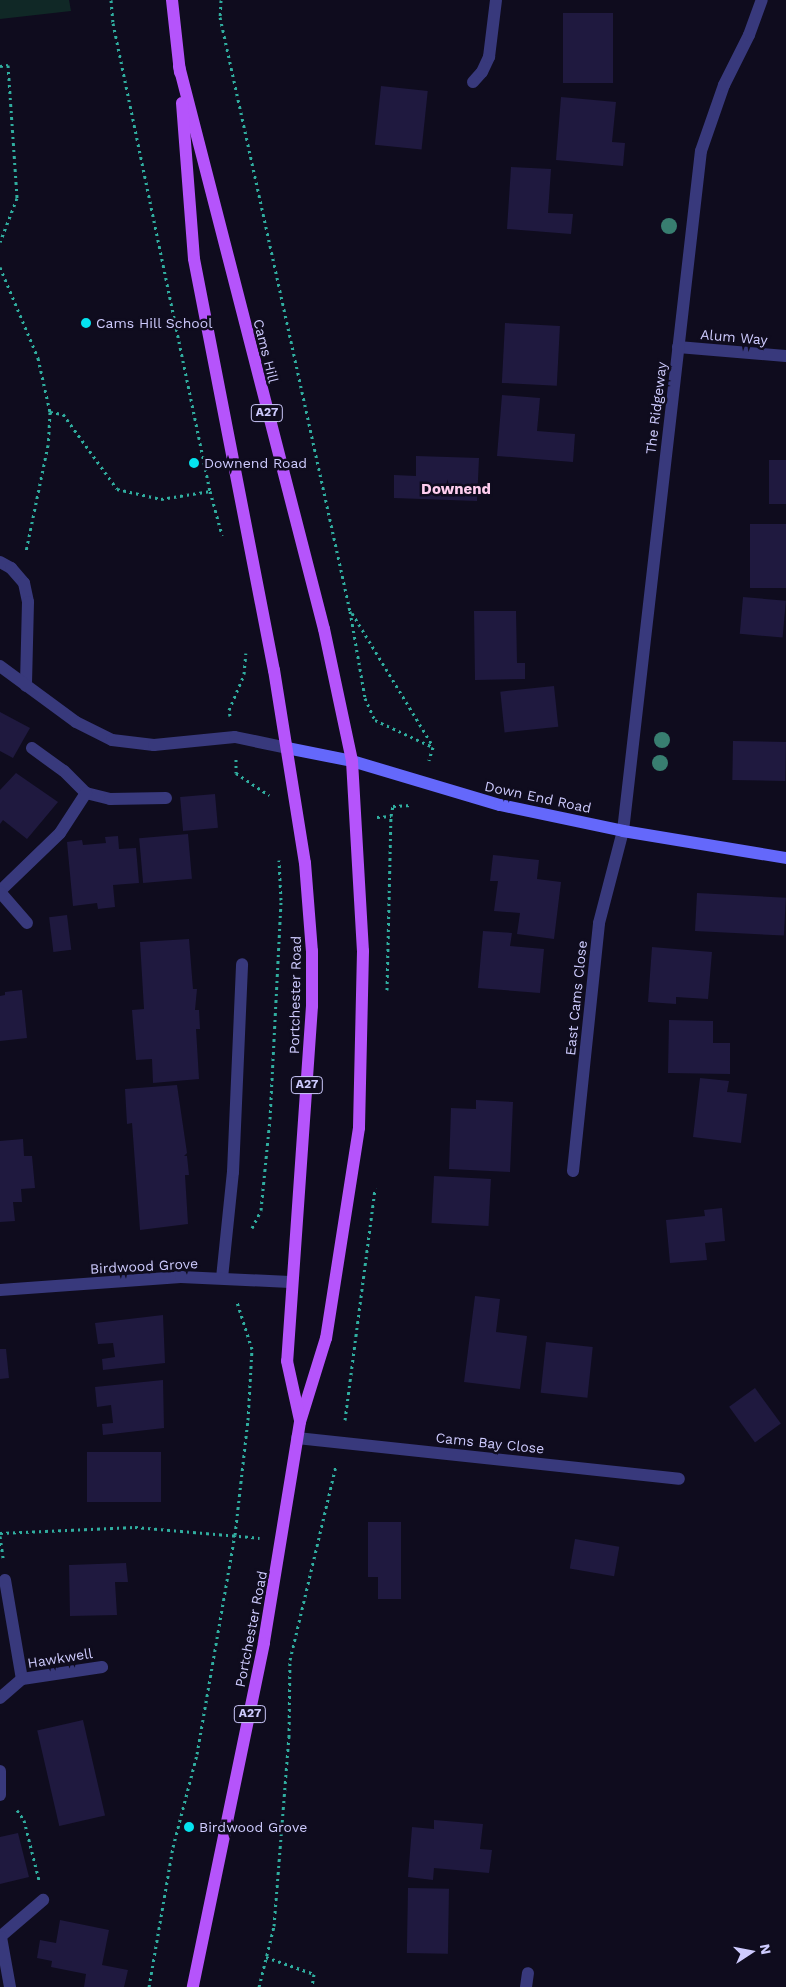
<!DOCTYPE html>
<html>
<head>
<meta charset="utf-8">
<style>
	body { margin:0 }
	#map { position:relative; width:786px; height:1987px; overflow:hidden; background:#0f0c1e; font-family:"Work Sans",sans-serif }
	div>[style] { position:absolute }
	.green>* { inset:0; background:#102826 }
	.building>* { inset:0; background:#1f193f; transform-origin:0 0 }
	.path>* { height:3px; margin-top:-1.5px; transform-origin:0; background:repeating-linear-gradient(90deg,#30ad9f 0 2.5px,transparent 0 6.5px) }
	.lane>* { height:12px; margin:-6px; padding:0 6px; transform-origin:6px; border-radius:6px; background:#38397c }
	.street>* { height:12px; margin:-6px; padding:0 6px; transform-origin:6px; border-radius:6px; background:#38397c }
	.secondary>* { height:12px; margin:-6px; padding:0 6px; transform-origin:6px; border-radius:6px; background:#6468fb }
	.primary>* { height:12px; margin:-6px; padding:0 6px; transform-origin:6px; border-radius:6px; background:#b554fb }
	.trees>* { width:16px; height:16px; margin:-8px; border-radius:50%; background:#387e70 }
	.dots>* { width:14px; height:14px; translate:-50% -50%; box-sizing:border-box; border:2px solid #0f0c1e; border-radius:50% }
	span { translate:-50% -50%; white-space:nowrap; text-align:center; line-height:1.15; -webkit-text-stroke:5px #0f0c1e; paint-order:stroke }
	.shield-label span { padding:1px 4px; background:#0f0c1e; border:1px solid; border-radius:4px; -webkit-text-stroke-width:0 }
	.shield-label { font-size:12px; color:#cecbfe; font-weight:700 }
	.poi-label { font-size:14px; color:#cecbfe }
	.left { translate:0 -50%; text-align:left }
	.street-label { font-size:14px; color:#cecbfe }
	.neighbourhood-label { font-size:15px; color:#fecdee; font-weight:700 }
	.north { position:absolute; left:726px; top:1927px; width:50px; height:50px; -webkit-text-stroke:4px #0f0c1e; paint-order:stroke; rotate:79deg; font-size:14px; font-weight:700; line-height:20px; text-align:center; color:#cecbfe }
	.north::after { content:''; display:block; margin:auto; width:18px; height:22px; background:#cecbfe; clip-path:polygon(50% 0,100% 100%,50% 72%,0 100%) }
</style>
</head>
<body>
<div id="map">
	<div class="green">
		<i style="clip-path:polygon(0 0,69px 0,71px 11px,0 19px)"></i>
	</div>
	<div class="building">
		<i style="left:563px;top:13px;width:50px;height:70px"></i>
		<i style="left:381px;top:86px;width:47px;height:59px;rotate:6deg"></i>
		<i style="clip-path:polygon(561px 97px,616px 102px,612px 142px,625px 143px,623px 166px,556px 160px)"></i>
		<i style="clip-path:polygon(511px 167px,551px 169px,548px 213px,573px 214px,571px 234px,507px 229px)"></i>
		<i style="left:505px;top:323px;width:55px;height:60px;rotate:3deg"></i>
		<i style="clip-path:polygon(502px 395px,540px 398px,537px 431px,575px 434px,573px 462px,497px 456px)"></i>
		<i style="clip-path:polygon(416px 456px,479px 458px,477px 501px,394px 498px,394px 475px,416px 476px)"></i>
		<i style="left:769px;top:460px;width:17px;height:44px"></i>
		<i style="left:786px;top:524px;width:64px;height:36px;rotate:90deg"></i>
		<i style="left:743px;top:597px;width:43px;height:37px;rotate:5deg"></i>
		<i style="clip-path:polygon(474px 611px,516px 611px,517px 663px,525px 663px,525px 679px,475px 680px)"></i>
		<i style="left:554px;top:686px;width:41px;height:54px;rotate:84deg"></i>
		<i style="clip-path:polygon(0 712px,30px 728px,13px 758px,0 751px)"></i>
		<i style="left:733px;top:741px;width:53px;height:39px;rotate:1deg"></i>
		<i style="clip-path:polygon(16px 773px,58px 802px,27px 839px,3px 820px,0 824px,0 790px)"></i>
		<i style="left:215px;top:794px;width:34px;height:35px;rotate:85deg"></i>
		<i style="left:188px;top:834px;width:45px;height:49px;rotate:85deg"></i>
		<i style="clip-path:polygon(118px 836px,119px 849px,136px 848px,139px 883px,113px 885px,115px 907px,98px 909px,97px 903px,73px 906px,67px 842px,82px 840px,83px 845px,106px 843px,105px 837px)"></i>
		<i style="clip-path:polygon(493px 855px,539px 860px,537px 879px,561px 882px,554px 939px,517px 934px,520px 913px,494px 911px,498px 881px,490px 881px)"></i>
		<i style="left:697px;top:893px;width:89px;height:38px;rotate:3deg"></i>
		<i style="left:67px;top:915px;width:35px;height:18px;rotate:83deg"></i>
		<i style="clip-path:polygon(483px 931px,512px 933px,510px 946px,544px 949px,540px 993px,478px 988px)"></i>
		<i style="clip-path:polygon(189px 939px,193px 989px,197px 989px,195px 1010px,199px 1010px,200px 1029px,196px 1029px,199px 1079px,153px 1083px,152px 1059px,136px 1060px,132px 1010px,144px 1009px,140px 942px)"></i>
		<i style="clip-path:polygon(652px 947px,712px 952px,708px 999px,676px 997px,676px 1004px,648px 1002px)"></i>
		<i style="clip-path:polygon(22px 990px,27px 1038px,0 1041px,0 996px,5px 995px,5px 992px)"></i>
		<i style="clip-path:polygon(669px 1020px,713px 1021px,713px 1043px,730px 1043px,730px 1074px,668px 1073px)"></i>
		<i style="clip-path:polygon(700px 1078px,729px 1081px,727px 1092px,747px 1094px,741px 1143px,693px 1137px)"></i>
		<i style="clip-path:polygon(177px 1085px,187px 1153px,184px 1156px,187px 1156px,189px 1175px,185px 1175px,188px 1224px,140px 1230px,132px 1123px,127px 1124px,125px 1089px)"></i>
		<i style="clip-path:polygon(476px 1100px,513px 1102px,510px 1172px,449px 1169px,451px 1108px,476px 1109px)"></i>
		<i style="clip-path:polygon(23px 1139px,24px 1156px,32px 1156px,35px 1188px,21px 1189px,22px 1202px,13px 1202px,15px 1221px,0 1222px,0 1141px)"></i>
		<i style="left:434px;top:1176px;width:57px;height:47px;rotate:3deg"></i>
		<i style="clip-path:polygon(722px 1208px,725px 1241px,705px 1243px,707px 1260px,670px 1263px,666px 1220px,705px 1216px,704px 1210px)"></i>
		<i style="clip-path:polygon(475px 1296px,500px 1299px,496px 1332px,527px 1336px,520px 1389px,464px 1382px)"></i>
		<i style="clip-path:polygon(163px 1315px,165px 1363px,103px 1370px,102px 1359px,115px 1357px,113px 1343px,98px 1344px,95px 1323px)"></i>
		<i style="left:546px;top:1342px;width:47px;height:51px;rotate:6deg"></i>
		<i style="clip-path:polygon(0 1349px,6px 1349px,9px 1378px,0 1379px)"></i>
		<i style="clip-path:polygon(163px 1380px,164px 1428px,103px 1435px,102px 1424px,113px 1423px,111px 1405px,97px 1407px,95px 1387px)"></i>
		<i style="left:755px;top:1388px;width:44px;height:32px;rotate:54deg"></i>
		<i style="left:161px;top:1452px;width:50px;height:74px;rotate:90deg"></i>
		<i style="clip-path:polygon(368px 1522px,401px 1522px,401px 1599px,378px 1599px,378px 1577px,368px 1577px)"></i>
		<i style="left:575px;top:1539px;width:45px;height:30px;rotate:10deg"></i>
		<i style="clip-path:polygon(126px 1563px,128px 1582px,115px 1582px,117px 1615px,70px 1616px,69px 1565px)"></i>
		<i style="left:83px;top:1720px;width:98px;height:47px;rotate:77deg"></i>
		<i style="clip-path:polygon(434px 1820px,483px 1824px,480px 1849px,492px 1850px,489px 1873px,434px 1868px,433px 1880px,408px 1877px,412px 1827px,434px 1829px)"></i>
		<i style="clip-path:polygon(18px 1833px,29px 1877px,0 1884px,0 1837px)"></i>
		<i style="left:408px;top:1888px;width:41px;height:65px;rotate:1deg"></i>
		<i style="clip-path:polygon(60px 1920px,109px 1930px,102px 1965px,128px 1970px,124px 1987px,84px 1987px,86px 1974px,51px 1967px,52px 1961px,37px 1958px,40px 1940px,56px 1943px)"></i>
	</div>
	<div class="path">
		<i style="left:111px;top:0;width:23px;rotate:85deg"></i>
		<i style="left:113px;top:23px;width:478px;rotate:78.3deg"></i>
		<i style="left:210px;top:491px;width:46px;rotate:74.7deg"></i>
		<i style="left:221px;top:0;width:17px;rotate:93deg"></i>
		<i style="left:220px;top:17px;width:608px;rotate:77.66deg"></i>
		<i style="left:350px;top:611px;width:88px;rotate:80.2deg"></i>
		<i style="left:365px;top:698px;width:24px;rotate:66deg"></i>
		<i style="left:375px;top:720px;width:64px;rotate:25deg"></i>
		<i style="left:433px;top:747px;width:14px;rotate:107deg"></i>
		<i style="left:0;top:66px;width:8px;rotate:-7deg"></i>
		<i style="left:8px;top:65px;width:133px;rotate:86.1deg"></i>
		<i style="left:17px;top:198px;width:47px;rotate:111.1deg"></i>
		<i style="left:0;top:267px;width:99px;rotate:67.3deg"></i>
		<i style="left:38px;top:358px;width:55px;rotate:77.5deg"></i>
		<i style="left:50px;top:412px;width:33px;rotate:93deg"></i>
		<i style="left:48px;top:445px;width:108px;rotate:101.7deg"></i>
		<i style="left:50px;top:412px;width:13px;rotate:9deg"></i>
		<i style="left:63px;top:414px;width:92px;rotate:54.2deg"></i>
		<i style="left:117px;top:489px;width:45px;rotate:12.8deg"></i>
		<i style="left:161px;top:499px;width:50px;rotate:-9.3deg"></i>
		<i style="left:352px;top:613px;width:156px;rotate:58.7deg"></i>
		<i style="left:230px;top:716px;width:6px;rotate:-99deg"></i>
		<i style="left:229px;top:710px;width:39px;rotate:-67deg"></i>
		<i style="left:244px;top:674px;width:21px;rotate:-85deg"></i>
		<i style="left:236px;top:759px;width:14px;rotate:90deg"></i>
		<i style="left:236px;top:773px;width:40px;rotate:34deg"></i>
		<i style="left:377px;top:817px;width:14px;rotate:-4deg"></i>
		<i style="left:387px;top:990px;width:174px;rotate:-88.7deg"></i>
		<i style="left:391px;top:816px;width:10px;rotate:-79deg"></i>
		<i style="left:393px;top:806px;width:19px;rotate:-3deg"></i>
		<i style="left:252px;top:1228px;width:20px;rotate:-63deg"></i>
		<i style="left:261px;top:1210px;width:91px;rotate:-84.4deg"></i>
		<i style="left:270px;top:1119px;width:219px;rotate:-87.1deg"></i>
		<i style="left:281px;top:900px;width:40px;rotate:-92.9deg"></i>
		<i style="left:345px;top:1420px;width:234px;rotate:-82.6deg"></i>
		<i style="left:0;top:1533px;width:135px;rotate:-2.5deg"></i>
		<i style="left:135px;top:1527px;width:125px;rotate:5deg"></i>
		<i style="left:0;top:1536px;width:22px;rotate:82deg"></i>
		<i style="left:17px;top:1810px;width:12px;rotate:55deg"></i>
		<i style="left:24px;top:1820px;width:62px;rotate:76deg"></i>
		<i style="left:266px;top:1957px;width:51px;rotate:19.5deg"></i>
		<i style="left:314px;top:1974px;width:13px;rotate:99deg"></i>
		<i style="left:149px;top:1987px;width:142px;rotate:-80.3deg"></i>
		<i style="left:173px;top:1847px;width:96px;rotate:-75.5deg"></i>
		<i style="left:197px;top:1754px;width:222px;rotate:-80.2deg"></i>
		<i style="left:235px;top:1535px;width:116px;rotate:-83.6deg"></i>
		<i style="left:248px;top:1420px;width:71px;rotate:-86.8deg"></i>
		<i style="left:252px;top:1349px;width:49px;rotate:-107.7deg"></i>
		<i style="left:259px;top:1987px;width:63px;rotate:-76.2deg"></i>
		<i style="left:274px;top:1926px;width:190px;rotate:-85.5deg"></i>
		<i style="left:289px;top:1737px;width:77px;rotate:-89.3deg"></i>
		<i style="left:290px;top:1660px;width:199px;rotate:-76.7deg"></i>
	</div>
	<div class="lane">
		<i style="left:473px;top:82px;width:13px;rotate:-48deg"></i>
		<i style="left:482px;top:72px;width:17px;rotate:-65deg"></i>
		<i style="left:489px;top:57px;width:57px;rotate:-83deg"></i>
		<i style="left:0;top:562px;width:13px;rotate:29deg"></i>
		<i style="left:11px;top:568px;width:20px;rotate:49deg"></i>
		<i style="left:24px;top:583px;width:19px;rotate:78deg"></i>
		<i style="left:28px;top:602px;width:84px;rotate:91.4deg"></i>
		<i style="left:222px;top:1278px;width:107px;rotate:-84.1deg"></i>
		<i style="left:233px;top:1172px;width:208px;rotate:-87.5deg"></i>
	</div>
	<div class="street">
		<i style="left:678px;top:347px;width:108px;rotate:4.8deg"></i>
		<i style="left:0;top:666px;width:94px;rotate:36.4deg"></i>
		<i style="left:76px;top:722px;width:40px;rotate:26.6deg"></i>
		<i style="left:112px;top:740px;width:42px;rotate:6.8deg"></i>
		<i style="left:154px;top:745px;width:81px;rotate:-5.6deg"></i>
		<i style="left:235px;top:737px;width:53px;rotate:11.9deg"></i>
		<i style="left:32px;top:748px;width:39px;rotate:36deg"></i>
		<i style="left:64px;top:771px;width:31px;rotate:45deg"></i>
		<i style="left:86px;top:793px;width:25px;rotate:14deg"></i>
		<i style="left:110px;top:799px;width:56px;rotate:-1deg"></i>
		<i style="left:0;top:891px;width:83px;rotate:-44deg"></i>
		<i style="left:60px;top:833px;width:48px;rotate:-57deg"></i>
		<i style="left:0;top:892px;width:41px;rotate:48.9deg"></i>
		<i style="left:573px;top:1171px;width:249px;rotate:-84deg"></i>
		<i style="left:599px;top:923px;width:95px;rotate:-75.4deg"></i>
		<i style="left:623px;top:831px;width:684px;rotate:-83.46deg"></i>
		<i style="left:701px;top:151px;width:70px;rotate:-70.8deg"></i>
		<i style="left:724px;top:85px;width:56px;rotate:-63.4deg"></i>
		<i style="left:749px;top:35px;width:37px;rotate:-70deg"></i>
		<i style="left:0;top:1290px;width:181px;rotate:-4.1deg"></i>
		<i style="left:181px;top:1277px;width:109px;rotate:2.6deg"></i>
		<i style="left:297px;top:1438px;width:384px;rotate:6.1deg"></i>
		<i style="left:5px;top:1580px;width:100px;rotate:80.3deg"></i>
		<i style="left:0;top:1698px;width:29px;rotate:-41deg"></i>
		<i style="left:22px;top:1679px;width:81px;rotate:-8.5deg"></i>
		<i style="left:0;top:1771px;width:24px;rotate:90deg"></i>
		<i style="left:0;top:1937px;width:57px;rotate:-40.7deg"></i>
		<i style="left:1px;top:1937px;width:51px;rotate:79.8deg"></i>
		<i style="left:526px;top:1987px;width:14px;rotate:-82deg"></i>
	</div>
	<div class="secondary">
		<i style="left:287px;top:748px;width:66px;rotate:11.3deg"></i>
		<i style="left:352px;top:761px;width:154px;rotate:16.6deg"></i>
		<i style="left:500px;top:805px;width:126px;rotate:11.9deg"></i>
		<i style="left:623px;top:831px;width:165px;rotate:9.4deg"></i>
	</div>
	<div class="primary">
		<i style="left:172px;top:0;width:73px;rotate:83.7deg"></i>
		<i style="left:179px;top:66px;width:581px;rotate:75.56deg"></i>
		<i style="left:324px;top:629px;width:135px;rotate:78deg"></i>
		<i style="left:352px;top:761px;width:190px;rotate:86.7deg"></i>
		<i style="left:363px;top:951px;width:177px;rotate:91.3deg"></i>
		<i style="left:359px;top:1128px;width:213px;rotate:98.9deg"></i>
		<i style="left:326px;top:1338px;width:88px;rotate:107.2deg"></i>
		<i style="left:300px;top:1422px;width:224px;rotate:99.3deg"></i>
		<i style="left:264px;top:1643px;width:351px;rotate:101.7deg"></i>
		<i style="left:182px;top:103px;width:156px;rotate:85.6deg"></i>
		<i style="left:194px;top:259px;width:419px;rotate:79deg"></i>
		<i style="left:274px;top:670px;width:195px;rotate:80.9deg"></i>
		<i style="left:305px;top:863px;width:88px;rotate:85.5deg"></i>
		<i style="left:312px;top:951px;width:55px;rotate:90deg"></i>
		<i style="left:312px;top:1006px;width:356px;rotate:94deg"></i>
		<i style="left:287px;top:1361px;width:60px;rotate:77.6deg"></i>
	</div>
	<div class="trees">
		<i style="left:669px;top:226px"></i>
		<i style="left:662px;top:740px"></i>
		<i style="left:660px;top:763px"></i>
	</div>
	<div class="dots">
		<i style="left:86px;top:323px;background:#05e3ef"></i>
		<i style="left:194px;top:463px;background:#05e3ef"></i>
		<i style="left:189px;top:1827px;background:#05e3ef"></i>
	</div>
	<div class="shield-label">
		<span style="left:267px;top:413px">A27</span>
		<span style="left:307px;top:1085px">A27</span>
		<span style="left:250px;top:1714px">A27</span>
	</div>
	<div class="poi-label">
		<span class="left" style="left:96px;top:323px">Cams Hill School</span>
		<span class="left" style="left:204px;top:463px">Downend Road</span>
		<span class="left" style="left:199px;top:1827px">Birdwood Grove</span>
	</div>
	<div class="street-label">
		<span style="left:734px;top:337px;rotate:5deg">Alum Way</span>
		<span style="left:266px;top:351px;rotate:76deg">Cams Hill</span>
		<span style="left:656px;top:408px;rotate:-83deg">The Ridgeway</span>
		<span style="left:538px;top:797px;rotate:12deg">Down End Road</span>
		<span style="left:295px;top:995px;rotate:-89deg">Portchester Road</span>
		<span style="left:576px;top:998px;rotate:-84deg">East Cams Close</span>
		<span style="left:144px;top:1266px;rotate:-3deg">Birdwood Grove</span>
		<span style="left:490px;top:1443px;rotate:6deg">Cams Bay Close</span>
		<span style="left:251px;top:1629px;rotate:-79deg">Portchester Road</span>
		<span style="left:60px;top:1658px;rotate:-9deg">Hawkwell</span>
	</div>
	<div class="neighbourhood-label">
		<span style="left:456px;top:490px">Downend</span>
	</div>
	<div class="north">N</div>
</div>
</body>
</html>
